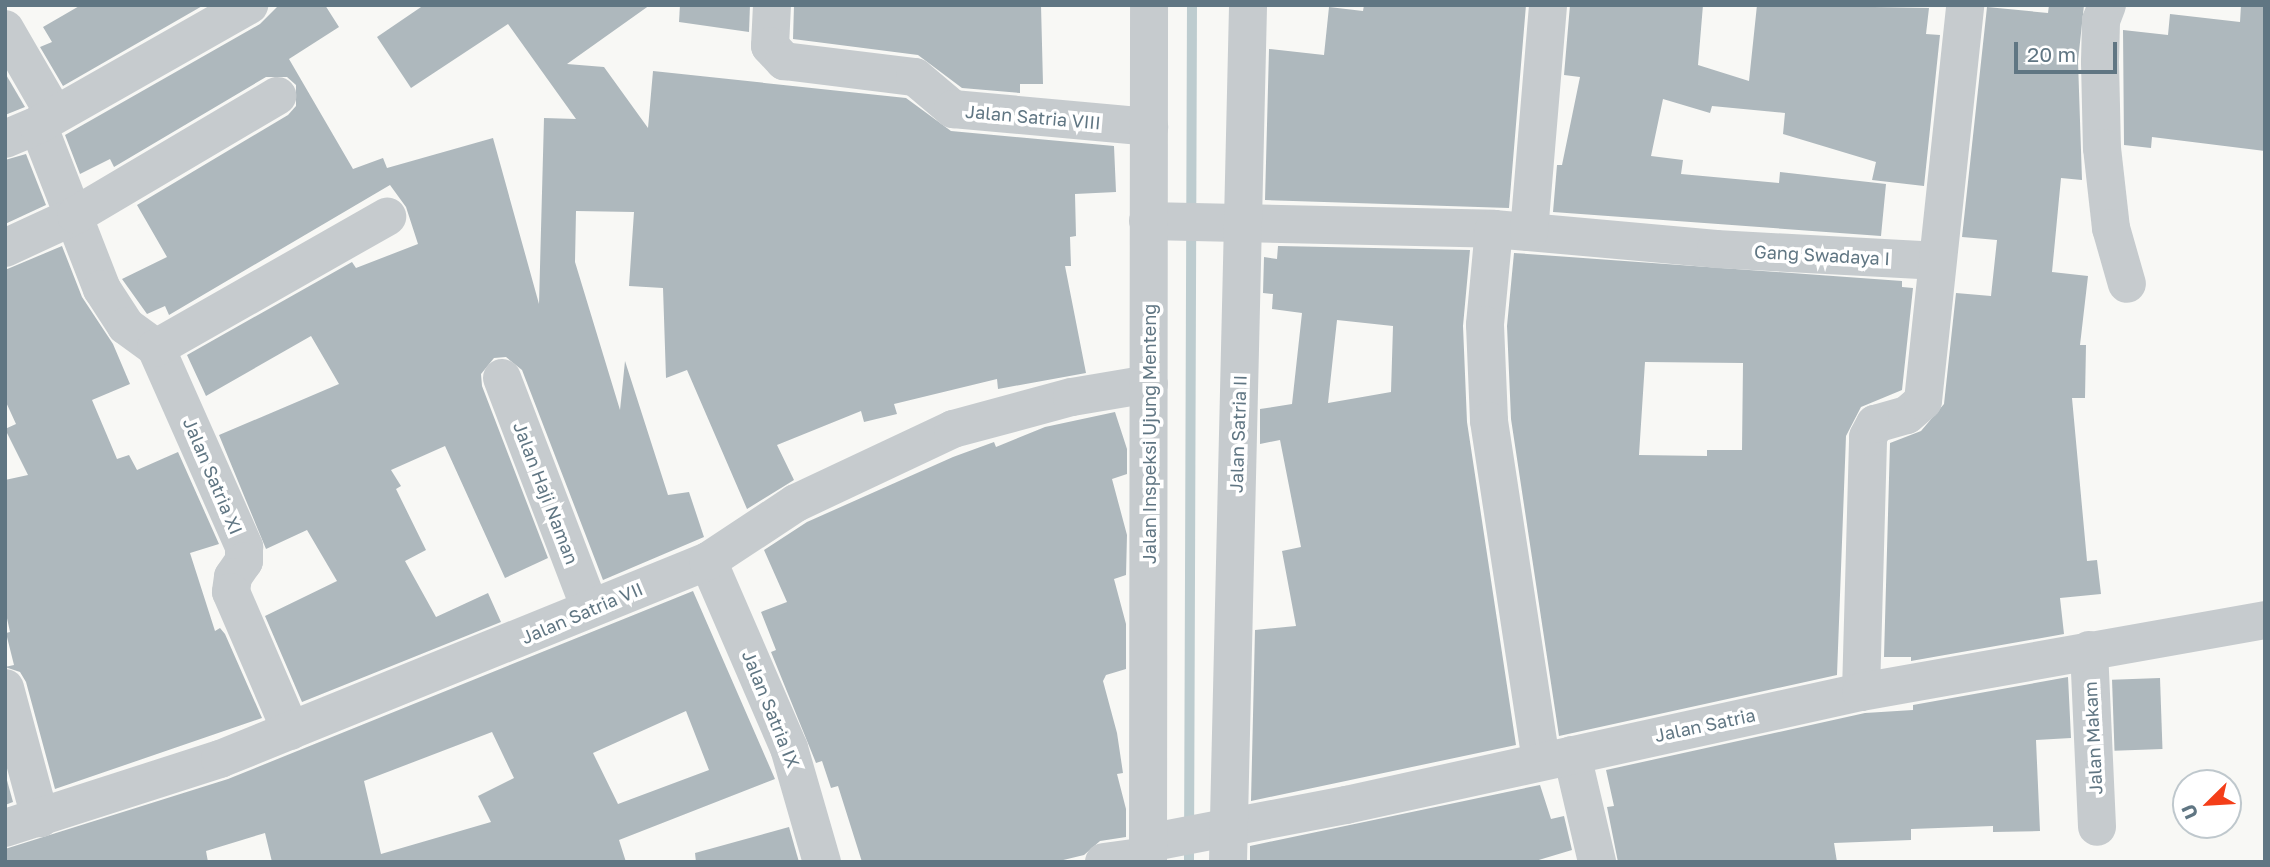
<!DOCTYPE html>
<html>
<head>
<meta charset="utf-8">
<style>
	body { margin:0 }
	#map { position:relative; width:2270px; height:867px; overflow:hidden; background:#f8f8f5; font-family:"Golos Text",sans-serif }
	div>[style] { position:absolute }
	.stream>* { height:10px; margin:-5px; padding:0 5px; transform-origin:5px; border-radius:5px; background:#bdcccf }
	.building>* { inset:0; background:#aeb8bd; transform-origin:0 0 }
	.minor>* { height:38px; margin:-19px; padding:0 19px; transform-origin:19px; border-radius:19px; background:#c6cbce }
	.tertiary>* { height:38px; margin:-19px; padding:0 19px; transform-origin:19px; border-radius:19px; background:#c6cbce }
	span { translate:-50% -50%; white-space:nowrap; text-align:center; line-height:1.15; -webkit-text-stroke:7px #fff; paint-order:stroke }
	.street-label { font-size:18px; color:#607683 }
	.frame { position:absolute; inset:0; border:7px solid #607683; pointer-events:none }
	.north { position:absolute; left:2172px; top:769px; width:70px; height:70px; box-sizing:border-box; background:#fff; border:2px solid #bfc8cd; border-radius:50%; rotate:246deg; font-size:19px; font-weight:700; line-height:28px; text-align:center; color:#607683 }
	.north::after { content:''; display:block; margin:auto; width:24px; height:32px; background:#f43e19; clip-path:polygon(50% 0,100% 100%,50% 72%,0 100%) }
	.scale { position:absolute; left:2014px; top:42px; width:103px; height:32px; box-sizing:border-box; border:4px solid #607683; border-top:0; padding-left:9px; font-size:21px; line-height:24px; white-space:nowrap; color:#607683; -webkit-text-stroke:5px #fff; paint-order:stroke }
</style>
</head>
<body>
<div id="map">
	<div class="stream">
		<i style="left:1189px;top:862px;width:857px;rotate:-89.8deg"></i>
	</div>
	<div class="building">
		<i style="clip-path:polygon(81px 5px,204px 5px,63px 86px,40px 47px,52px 42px,43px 27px)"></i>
		<i style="clip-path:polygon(279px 5px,325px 5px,339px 27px,289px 59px,353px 169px,383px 158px,387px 168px,493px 138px,539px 304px,544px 118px,576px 119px,508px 24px,411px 88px,377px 37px,424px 5px,650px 5px,567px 64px,604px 67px,648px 128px,653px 71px,906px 98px,951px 131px,1114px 146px,1116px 192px,1075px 194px,1076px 236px,1070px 237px,1071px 266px,1065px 266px,1086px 373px,998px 389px,997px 379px,894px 404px,897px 414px,864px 422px,861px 411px,777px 445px,794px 480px,747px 509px,687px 370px,666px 378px,663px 288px,629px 286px,634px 212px,576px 211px,575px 262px,620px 410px,625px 361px,668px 495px,689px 492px,704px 537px,603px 580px,522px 370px,506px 357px,494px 358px,481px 374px,482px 386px,548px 558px,505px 578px,445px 446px,391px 470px,401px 486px,396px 489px,426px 550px,405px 561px,436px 617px,488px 593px,501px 622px,302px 702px,265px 616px,337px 581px,307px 530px,266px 549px,219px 435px,339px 384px,311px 336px,206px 396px,187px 355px,352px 262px,356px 268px,418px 244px,406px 207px,390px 185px,169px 315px,165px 306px,147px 314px,122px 279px,167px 257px,137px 205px,288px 115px,296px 106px,296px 85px,287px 77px,266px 77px,114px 167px,110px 159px,80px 174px,65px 135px,260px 24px)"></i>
		<i style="clip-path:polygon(680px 5px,750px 5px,749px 32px,679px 22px)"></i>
		<i style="clip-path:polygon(794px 5px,1041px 5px,1043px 84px,1020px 84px,1020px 93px,962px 88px,918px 55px,793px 39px)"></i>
		<i style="clip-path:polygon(1364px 5px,1526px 5px,1509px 208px,1265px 200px,1269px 49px,1324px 55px,1329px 7px,1363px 11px)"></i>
		<i style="clip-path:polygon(1570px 5px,1703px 5px,1698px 65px,1749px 81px,1757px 5px,1929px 8px,1926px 34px,1940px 35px,1924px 186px,1872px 180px,1876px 162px,1783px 134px,1785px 113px,1712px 106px,1710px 113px,1663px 99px,1651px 156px,1683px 160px,1681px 174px,1779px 183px,1780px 172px,1886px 184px,1881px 236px,1553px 212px,1557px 165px,1562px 165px,1580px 77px,1564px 75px)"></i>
		<i style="clip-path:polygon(2049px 5px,2084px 5px,2078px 61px,2082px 180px,2061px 178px,2052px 272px,2088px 276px,2080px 345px,2086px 345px,2085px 398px,2072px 398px,2087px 561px,2097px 560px,2101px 594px,2060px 598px,2064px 634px,1911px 661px,1911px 657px,1884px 657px,1890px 443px,1921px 431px,1944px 404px,1956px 293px,1991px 296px,1997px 240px,1962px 237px,1987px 7px,2048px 13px)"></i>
		<i style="clip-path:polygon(2241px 5px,2265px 5px,2265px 151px,2152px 137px,2151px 148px,2124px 145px,2123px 30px,2168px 35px,2170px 14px,2240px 22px)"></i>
		<i style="clip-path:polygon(5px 73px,25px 107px,5px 115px)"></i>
		<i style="clip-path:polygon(26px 154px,46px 205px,5px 224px,5px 160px)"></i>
		<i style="clip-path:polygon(62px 246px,82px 297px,113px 344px,130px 384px,92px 400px,117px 459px,129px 455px,137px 470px,178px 452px,219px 544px,190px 553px,215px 631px,220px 628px,225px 634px,262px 718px,55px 789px,26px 682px,20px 672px,5px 667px,14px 665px,6px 633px,10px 632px,5px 609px,5px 480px,28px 475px,5px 429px,16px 424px,5px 400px,5px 270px)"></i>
		<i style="clip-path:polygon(evenodd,1278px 246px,1470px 250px,1463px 326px,1467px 422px,1516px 745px,1251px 801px,1255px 630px,1296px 626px,1282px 551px,1301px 547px,1280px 440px,1260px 444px,1260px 409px,1292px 404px,1302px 313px,1272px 309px,1273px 294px,1263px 293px,1264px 257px,1277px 259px,1278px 246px,1337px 320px,1393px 326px,1391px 392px,1328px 403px,1337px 320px)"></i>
		<i style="clip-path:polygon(evenodd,1514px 253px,1902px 281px,1902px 287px,1913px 288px,1902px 390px,1861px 407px,1846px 436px,1837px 675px,1559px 736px,1511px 419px,1507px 326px,1514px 253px,1645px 362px,1743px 363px,1742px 450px,1707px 450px,1707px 456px,1639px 455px,1645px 362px)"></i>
		<i style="clip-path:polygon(1115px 412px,1127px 449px,1127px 474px,1112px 479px,1127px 535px,1126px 575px,1114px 579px,1126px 624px,1126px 669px,1106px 675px,1103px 681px,1117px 733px,1123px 773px,1117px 774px,1126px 809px,1126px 837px,1100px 841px,1084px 855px,1055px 862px,862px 862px,838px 786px,831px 788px,822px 761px,816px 763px,771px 652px,776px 650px,761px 612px,787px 602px,764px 550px,807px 522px,953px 457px,994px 442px,996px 447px,1045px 427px)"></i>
		<i style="clip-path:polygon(evenodd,693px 591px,775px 779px,619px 840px,626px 862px,272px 862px,265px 833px,206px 851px,208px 862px,5px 862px,5px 849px,228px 779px,693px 591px,686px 711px,709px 770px,618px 804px,593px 753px,686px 711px,693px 591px,492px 732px,514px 778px,478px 796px,491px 822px,381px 854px,364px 781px,492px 732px)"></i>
		<i style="clip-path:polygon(2068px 677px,2071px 738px,2036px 740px,2040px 831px,1993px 832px,1993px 826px,1911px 829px,1911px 840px,1834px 843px,1837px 862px,1618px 862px,1607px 807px,1614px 806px,1606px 770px,1865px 713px,1913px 710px,1913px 705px)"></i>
		<i style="left:2160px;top:678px;width:71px;height:48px;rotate:88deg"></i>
		<i style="clip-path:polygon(5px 773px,13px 802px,5px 805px)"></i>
		<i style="clip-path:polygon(1540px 785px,1551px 819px,1564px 816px,1572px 850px,1532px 862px,1250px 862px,1250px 846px)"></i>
		<i style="clip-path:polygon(789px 827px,799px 862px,696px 862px,695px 853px)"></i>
	</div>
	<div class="minor">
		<i style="left:772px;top:5px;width:41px;rotate:92.8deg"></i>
		<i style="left:770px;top:46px;width:21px;rotate:47deg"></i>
		<i style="left:784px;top:61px;width:132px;rotate:7deg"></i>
		<i style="left:915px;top:77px;width:50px;rotate:40.1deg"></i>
		<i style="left:953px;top:109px;width:197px;rotate:5.2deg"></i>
		<i style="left:2107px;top:5px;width:17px;rotate:111deg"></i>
		<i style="left:2101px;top:21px;width:41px;rotate:91.4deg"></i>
		<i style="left:2100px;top:62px;width:86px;rotate:88.7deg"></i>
		<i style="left:2102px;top:148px;width:81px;rotate:83.6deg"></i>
		<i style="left:2111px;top:228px;width:58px;rotate:74.1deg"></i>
		<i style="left:5px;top:29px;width:98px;rotate:60deg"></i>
		<i style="left:38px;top:125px;width:176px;rotate:68.7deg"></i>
		<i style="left:102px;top:289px;width:44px;rotate:57deg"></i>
		<i style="left:126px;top:326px;width:37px;rotate:36deg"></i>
		<i style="left:156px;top:348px;width:218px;rotate:66.1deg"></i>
		<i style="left:244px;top:547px;width:14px;rotate:90deg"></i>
		<i style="left:244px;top:561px;width:19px;rotate:125deg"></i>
		<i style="left:233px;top:577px;width:15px;rotate:98deg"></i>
		<i style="left:231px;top:592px;width:151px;rotate:66.7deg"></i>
		<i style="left:5px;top:139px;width:36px;rotate:-23deg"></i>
		<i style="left:38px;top:125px;width:243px;rotate:-29.6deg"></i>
		<i style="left:1148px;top:221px;width:346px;rotate:1.3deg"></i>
		<i style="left:1494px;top:229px;width:223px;rotate:5.1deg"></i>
		<i style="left:1716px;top:249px;width:219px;rotate:3.1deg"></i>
		<i style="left:1494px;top:229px;width:96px;rotate:95.4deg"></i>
		<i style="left:1485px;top:325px;width:96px;rotate:87.6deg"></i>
		<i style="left:1489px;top:421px;width:344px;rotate:81.3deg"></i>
		<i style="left:1529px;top:232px;width:228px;rotate:-85.2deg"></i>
		<i style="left:5px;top:248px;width:78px;rotate:-24.9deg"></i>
		<i style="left:76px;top:215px;width:234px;rotate:-30.6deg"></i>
		<i style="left:156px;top:348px;width:266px;rotate:-29.6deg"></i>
		<i style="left:502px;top:378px;width:246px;rotate:69.1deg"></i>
		<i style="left:708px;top:561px;width:204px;rotate:66.6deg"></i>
		<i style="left:789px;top:748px;width:119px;rotate:73.9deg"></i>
		<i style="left:2089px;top:650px;width:177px;rotate:87.4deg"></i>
		<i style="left:5px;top:688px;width:135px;rotate:74.9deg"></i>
		<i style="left:1861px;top:692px;width:255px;rotate:-88.4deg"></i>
		<i style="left:1868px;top:437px;width:15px;rotate:-62deg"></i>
		<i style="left:1875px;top:424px;width:33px;rotate:-16deg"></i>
		<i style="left:1907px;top:415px;width:21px;rotate:-41deg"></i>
		<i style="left:1923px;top:401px;width:398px;rotate:-83.9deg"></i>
		<i style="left:1572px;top:755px;width:110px;rotate:76.8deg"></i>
		<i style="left:5px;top:828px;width:226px;rotate:-17.8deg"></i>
		<i style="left:220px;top:759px;width:527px;rotate:-22.08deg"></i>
		<i style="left:708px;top:561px;width:105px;rotate:-33.4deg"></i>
		<i style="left:796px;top:503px;width:174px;rotate:-25.2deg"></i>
		<i style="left:953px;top:429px;width:123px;rotate:-15.1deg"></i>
		<i style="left:1072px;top:397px;width:78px;rotate:-9.6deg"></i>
		<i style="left:1148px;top:843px;width:202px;rotate:-10.9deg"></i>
		<i style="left:1346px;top:805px;width:527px;rotate:-12.38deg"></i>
		<i style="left:1861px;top:692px;width:410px;rotate:-10.1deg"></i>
		<i style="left:1104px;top:862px;width:44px;rotate:-7.8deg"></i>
		<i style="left:1228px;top:862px;width:857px;rotate:-88.66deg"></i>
	</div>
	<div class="tertiary">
		<i style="left:1148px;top:862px;width:857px;rotate:-89.93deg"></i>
	</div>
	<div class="street-label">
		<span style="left:1033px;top:117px;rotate:5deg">Jalan Satria VIII</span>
		<span style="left:1822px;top:255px;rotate:3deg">Gang Swadaya I</span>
		<span style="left:1149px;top:434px;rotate:-90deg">Jalan Inspeksi Ujung Menteng</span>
		<span style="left:1238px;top:434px;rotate:-88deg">Jalan Satria II</span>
		<span style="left:213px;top:476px;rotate:67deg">Jalan Satria XI</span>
		<span style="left:546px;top:493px;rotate:69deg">Jalan Haji Naman</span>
		<span style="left:582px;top:613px;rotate:-23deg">Jalan Satria VII</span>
		<span style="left:771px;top:709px;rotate:68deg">Jalan Satria IX</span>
		<span style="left:1705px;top:725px;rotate:-12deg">Jalan Satria</span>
		<span style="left:2093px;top:738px;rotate:-93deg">Jalan Makam</span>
	</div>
	<div class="frame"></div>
	<div class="north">U</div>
	<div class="scale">20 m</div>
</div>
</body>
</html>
